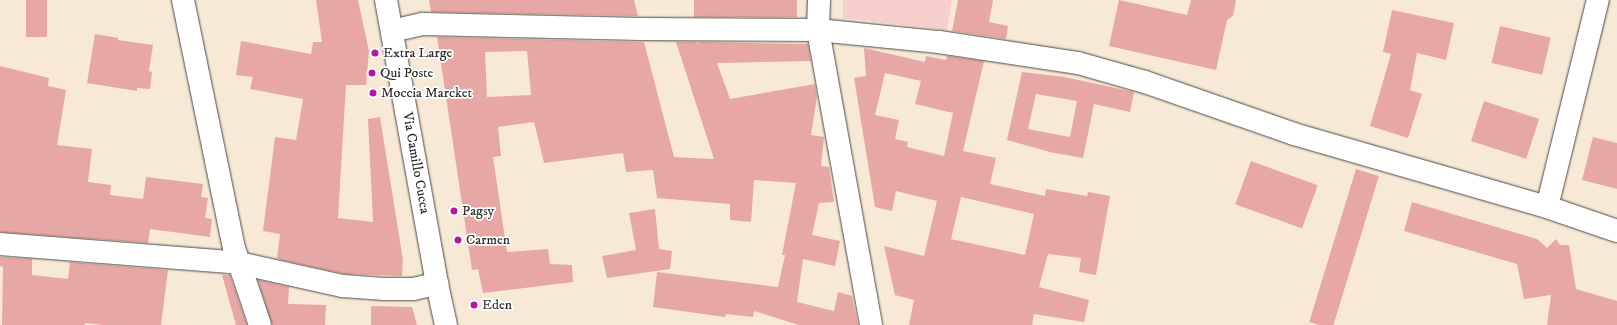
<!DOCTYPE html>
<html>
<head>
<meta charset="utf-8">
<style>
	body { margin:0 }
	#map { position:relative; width:1617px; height:325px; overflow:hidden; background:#f8e9d7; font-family:"IM FELL DW Pica",serif }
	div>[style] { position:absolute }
	.built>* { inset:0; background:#f7d0cd }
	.building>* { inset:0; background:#e7a7a5; transform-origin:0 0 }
	.roads { filter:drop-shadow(0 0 1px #4a4845) drop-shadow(0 0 1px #4a4845) }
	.street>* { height:22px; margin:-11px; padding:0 11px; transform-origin:11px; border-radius:11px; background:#fff }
	.secondary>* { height:22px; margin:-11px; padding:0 11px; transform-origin:11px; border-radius:11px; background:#fff }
	.dots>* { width:11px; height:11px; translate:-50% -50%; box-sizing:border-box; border:2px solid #fff; border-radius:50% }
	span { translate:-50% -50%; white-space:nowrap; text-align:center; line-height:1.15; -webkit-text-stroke:3.5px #fff; paint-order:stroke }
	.poi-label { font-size:14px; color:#2b2b2b }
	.left { translate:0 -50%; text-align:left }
	.street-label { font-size:14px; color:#2b2b2b }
</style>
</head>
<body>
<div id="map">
	<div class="built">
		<i style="clip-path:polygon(843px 0,952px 0,947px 30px,843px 18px)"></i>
	</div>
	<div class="building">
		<i style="left:26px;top:0;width:21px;height:37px"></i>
		<i style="clip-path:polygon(316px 0,358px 0,369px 51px,366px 85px,346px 85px,338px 218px,373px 222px,368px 119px,380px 117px,403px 260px,402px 276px,345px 274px,282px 260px,277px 258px,280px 234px,263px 231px,275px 137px,296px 140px,303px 99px,250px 89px,253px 77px,236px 75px,241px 41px,311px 54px,313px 42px,322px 42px)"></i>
		<i style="clip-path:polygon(429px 0,634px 0,638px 16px,431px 12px)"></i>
		<i style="left:694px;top:0;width:103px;height:17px"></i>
		<i style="clip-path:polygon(958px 0,993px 0,989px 22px,1008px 26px,1006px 39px,952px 31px)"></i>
		<i style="clip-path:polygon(1119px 0,1187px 15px,1191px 0,1236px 0,1233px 16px,1227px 20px,1216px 70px,1109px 46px)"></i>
		<i style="clip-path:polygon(1392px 10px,1454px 23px,1446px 60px,1417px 53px,1410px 90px,1422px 94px,1408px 138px,1370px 126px,1391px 54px,1383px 52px)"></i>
		<i style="left:1500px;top:26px;width:52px;height:38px;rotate:13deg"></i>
		<i style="clip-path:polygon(95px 34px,118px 38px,118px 40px,153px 45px,149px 71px,152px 72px,150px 89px,137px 88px,137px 91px,87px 83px)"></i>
		<i style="clip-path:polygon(evenodd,437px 37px,644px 42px,674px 157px,714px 159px,676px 42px,696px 42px,699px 45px,698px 42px,808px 44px,811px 61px,717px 63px,730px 99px,815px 84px,817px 97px,811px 135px,824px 137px,821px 166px,829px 167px,834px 202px,819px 203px,812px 235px,840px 241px,835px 266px,803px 259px,797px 302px,834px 311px,838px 292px,852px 296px,858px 325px,799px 325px,754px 311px,753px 317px,726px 314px,725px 317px,653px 307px,657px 272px,778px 287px,785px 255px,782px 255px,796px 183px,754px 180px,751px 222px,730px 220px,730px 204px,657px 198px,653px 170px,626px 172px,623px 153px,544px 163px,534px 122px,498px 127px,501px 156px,493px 157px,507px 252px,548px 249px,550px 264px,572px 265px,573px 282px,483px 293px,478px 269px,472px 270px,437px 37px,527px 51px,531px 95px,487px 97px,485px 52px,527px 51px)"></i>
		<i style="clip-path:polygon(evenodd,864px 48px,925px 62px,926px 56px,946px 60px,947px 56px,984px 61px,963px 151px,996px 158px,990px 184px,1045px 196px,1046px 189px,1087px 196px,1088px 192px,1110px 196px,1096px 275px,1079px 272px,1081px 258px,1048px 254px,1039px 287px,1089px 300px,1084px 322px,1034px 314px,1032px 325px,909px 325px,914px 300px,895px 295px,884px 246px,924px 256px,937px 201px,896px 191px,892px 211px,875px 207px,854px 78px,866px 76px,864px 48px,885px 73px,921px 81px,915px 104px,953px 113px,944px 156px,907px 147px,908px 142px,895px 139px,899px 120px,875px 115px,885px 73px,864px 48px,961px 197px,1034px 214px,1025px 255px,951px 239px,961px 197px)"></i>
		<i style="clip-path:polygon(0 66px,49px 78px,48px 86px,66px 90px,57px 145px,92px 149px,88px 182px,111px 185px,110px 195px,143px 199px,146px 177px,203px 184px,201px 197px,208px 198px,205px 218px,212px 219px,210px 237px,150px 229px,148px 243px,0 232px)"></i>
		<i style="clip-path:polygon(evenodd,1022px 72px,1064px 77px,1134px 92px,1130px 112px,1094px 104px,1083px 158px,1050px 152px,1007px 140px,1022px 72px,1036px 94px,1077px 101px,1070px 137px,1028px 129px,1036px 94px)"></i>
		<i style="left:1484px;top:101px;width:58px;height:42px;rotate:18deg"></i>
		<i style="clip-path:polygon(1593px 137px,1617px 143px,1617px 189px,1582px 180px)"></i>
		<i style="left:1251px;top:161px;width:71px;height:46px;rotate:20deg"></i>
		<i style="left:1356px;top:169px;width:24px;height:160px;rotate:17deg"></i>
		<i style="clip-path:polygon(1412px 202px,1537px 239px,1547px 248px,1556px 239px,1560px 245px,1569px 245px,1576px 289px,1617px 301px,1617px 325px,1547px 325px,1551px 295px,1524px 299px,1517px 264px,1404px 231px)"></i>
		<i style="clip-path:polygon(655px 209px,659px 249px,672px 251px,670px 269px,607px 278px,602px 256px,636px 250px,629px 213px)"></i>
		<i style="clip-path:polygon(0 257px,32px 259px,32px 275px,68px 279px,70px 262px,168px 270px,161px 325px,103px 325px,85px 323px,85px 325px,2px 325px,3px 267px,0 266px)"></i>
		<i style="clip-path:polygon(222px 275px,230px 275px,247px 325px,236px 325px)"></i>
		<i style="clip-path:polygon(258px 280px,289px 287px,288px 304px,326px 305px,325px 325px,272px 325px)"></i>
		<i style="clip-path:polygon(371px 306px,412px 307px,417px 325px,371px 325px)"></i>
	</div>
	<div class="roads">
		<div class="street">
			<i style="left:183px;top:0;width:253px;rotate:78.4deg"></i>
			<i style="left:234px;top:248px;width:81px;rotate:71.3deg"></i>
			<i style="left:819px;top:0;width:30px;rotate:92deg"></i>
			<i style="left:818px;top:30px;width:300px;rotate:79.8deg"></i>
			<i style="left:392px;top:31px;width:32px;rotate:-13deg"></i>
			<i style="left:423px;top:24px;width:218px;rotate:1.3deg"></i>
			<i style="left:641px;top:29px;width:177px;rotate:0.3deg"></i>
			<i style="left:818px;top:30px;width:122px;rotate:5.7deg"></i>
			<i style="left:939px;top:42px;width:141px;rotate:8.6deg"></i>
			<i style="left:1078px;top:63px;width:70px;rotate:15.8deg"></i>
			<i style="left:1145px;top:82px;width:158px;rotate:19.2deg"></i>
			<i style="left:1294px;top:134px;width:263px;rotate:16.1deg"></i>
			<i style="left:1547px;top:207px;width:74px;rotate:18.9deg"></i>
			<i style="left:1547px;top:207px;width:213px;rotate:-76.2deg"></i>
			<i style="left:0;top:244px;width:240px;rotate:4.5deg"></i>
			<i style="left:239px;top:263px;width:107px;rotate:12.5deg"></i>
			<i style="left:343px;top:286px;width:41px;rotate:4.2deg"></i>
			<i style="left:384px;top:289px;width:29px"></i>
			<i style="left:413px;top:289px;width:25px;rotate:-12deg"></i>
		</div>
		<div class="secondary">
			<i style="left:386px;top:0;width:289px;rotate:79.8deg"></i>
			<i style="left:437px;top:284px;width:42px;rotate:77.6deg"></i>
		</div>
	</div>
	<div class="dots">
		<i style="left:375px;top:53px;background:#b5179e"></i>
		<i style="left:372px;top:73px;background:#b5179e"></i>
		<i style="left:373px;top:93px;background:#b5179e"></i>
		<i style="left:454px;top:211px;background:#b5179e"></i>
		<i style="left:458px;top:240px;background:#b5179e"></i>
		<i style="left:474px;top:305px;background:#b5179e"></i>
	</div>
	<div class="poi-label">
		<span class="left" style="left:383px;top:53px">Extra Large</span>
		<span class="left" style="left:380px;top:73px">Qui Poste</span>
		<span class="left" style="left:381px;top:93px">Moccia Marcket</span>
		<span class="left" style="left:462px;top:211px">Pagsy</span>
		<span class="left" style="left:466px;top:240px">Carmen</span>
		<span class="left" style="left:482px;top:305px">Eden</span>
	</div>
	<div class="street-label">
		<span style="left:416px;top:163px;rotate:80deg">Via Camillo Cucca</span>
	</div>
</div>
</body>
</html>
